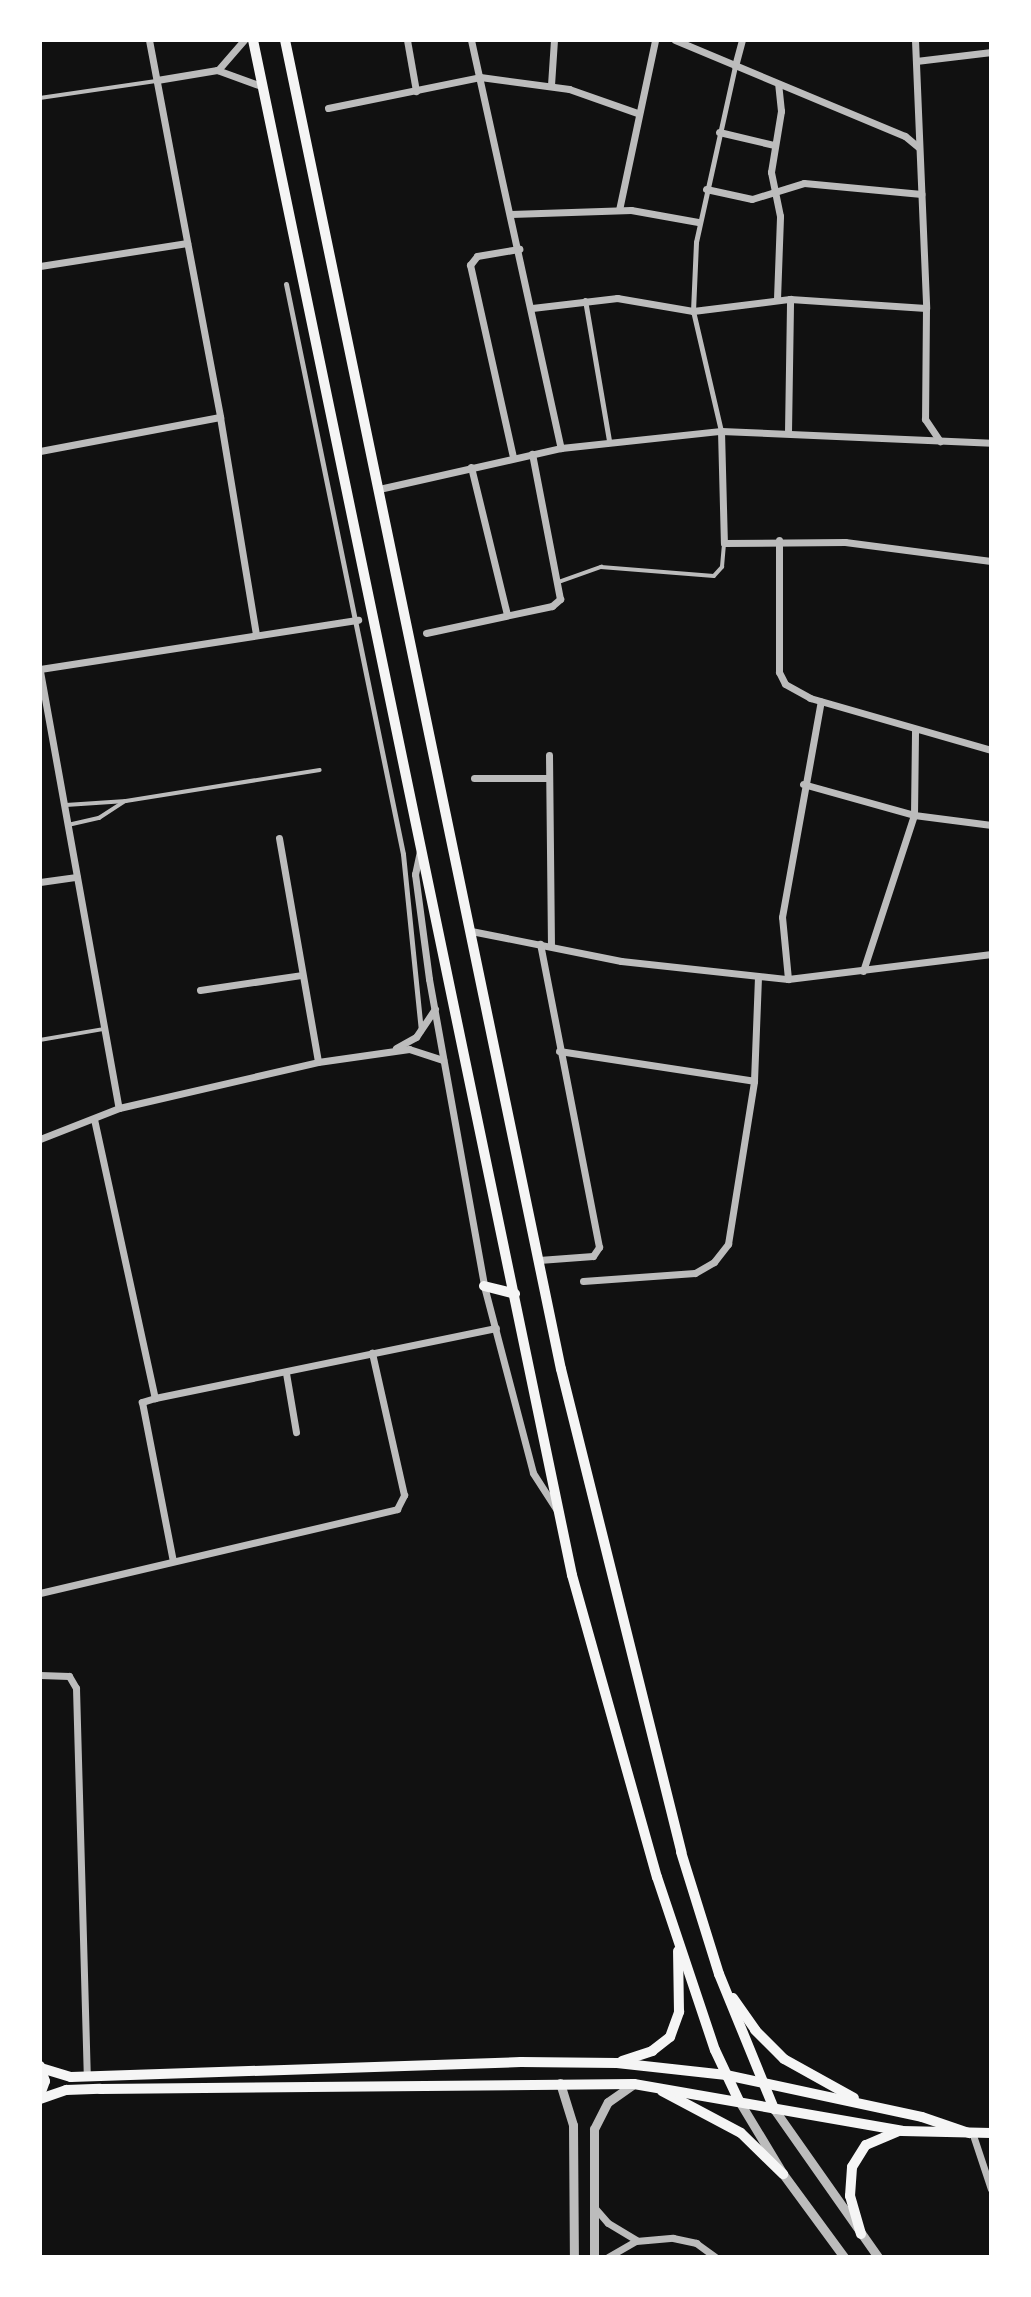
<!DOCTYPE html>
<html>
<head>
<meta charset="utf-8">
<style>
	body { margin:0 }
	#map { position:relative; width:1031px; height:2297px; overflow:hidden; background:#111; font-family:"Nunito Sans",sans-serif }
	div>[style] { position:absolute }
	.service>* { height:3.5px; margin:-1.75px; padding:0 1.75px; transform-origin:1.75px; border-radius:1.75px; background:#bcbcbc }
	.pedestrian>* { height:5px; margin:-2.5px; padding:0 2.5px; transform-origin:2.5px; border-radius:2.5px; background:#bcbcbc }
	.minor>* { height:7px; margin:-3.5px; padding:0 3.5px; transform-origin:3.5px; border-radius:3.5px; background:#bcbcbc }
	.tertiary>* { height:9px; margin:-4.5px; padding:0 4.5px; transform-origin:4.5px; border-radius:4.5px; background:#bcbcbc }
	.secondary>* { height:10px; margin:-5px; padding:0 5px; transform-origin:5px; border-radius:5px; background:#f5f5f5 }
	span { translate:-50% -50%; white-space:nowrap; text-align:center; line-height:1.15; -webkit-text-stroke:6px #fff; paint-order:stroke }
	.frame { position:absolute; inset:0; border:42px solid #fff; pointer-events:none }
</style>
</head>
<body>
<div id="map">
	<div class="service">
		<i style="left:40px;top:98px;width:117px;rotate:-8.3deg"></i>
		<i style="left:559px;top:582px;width:45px;rotate:-19.7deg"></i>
		<i style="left:601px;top:567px;width:113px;rotate:4.6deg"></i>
		<i style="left:714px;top:576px;width:12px;rotate:-48deg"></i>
		<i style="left:722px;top:567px;width:22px;rotate:-85deg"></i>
		<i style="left:66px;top:805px;width:60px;rotate:-3.8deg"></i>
		<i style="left:126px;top:801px;width:196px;rotate:-9.1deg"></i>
		<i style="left:68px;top:825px;width:32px;rotate:-13deg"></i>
		<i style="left:99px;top:818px;width:30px;rotate:-33deg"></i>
		<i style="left:40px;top:1040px;width:65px;rotate:-9.8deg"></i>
	</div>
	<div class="pedestrian">
		<i style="left:286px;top:284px;width:582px;rotate:78.4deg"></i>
		<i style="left:403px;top:854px;width:178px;rotate:84.2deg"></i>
		<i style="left:585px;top:300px;width:143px;rotate:80.3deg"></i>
		<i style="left:721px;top:431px;width:123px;rotate:-103.1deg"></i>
		<i style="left:693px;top:311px;width:69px;rotate:-87.5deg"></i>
		<i style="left:696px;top:242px;width:180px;rotate:-77.5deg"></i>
	</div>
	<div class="minor">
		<i style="left:149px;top:40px;width:384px;rotate:79.3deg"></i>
		<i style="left:220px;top:417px;width:221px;rotate:80.6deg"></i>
		<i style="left:407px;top:40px;width:52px;rotate:80deg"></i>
		<i style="left:471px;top:40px;width:418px;rotate:77.6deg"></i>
		<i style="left:675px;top:40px;width:249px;rotate:22.7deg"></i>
		<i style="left:905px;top:136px;width:17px;rotate:40deg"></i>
		<i style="left:915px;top:40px;width:268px;rotate:87.6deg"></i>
		<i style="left:926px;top:308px;width:111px;rotate:90.5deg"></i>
		<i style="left:925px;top:419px;width:27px;rotate:56deg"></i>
		<i style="left:916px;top:61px;width:76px;rotate:-6.8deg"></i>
		<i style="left:735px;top:66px;width:27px;rotate:-75deg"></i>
		<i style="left:218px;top:70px;width:40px;rotate:-49deg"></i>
		<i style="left:157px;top:80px;width:61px;rotate:-9.5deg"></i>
		<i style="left:217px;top:70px;width:47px;rotate:20deg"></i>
		<i style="left:551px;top:85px;width:45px;rotate:-86.2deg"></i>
		<i style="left:328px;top:108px;width:155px;rotate:-11.5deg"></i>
		<i style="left:480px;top:77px;width:90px;rotate:7.7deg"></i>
		<i style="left:569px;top:89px;width:72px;rotate:19.4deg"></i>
		<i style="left:719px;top:132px;width:57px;rotate:13.3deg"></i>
		<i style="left:706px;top:189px;width:47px;rotate:12.3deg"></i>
		<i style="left:752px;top:199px;width:54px;rotate:-17.1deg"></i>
		<i style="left:804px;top:183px;width:118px;rotate:5.4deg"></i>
		<i style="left:619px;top:210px;width:174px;rotate:-78deg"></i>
		<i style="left:511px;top:214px;width:120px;rotate:-1.9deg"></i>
		<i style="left:631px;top:210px;width:68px;rotate:10.2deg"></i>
		<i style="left:40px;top:266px;width:149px;rotate:-8.9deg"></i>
		<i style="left:777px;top:299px;width:83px;rotate:-87.9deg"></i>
		<i style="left:780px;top:216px;width:45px;rotate:-101.6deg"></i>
		<i style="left:771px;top:172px;width:62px;rotate:-80.7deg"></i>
		<i style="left:781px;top:111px;width:27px;rotate:-96deg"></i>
		<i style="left:532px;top:308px;width:86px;rotate:-6.7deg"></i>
		<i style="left:617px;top:298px;width:77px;rotate:9.7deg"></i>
		<i style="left:693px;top:311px;width:98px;rotate:-7.1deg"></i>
		<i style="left:790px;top:299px;width:136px;rotate:3.8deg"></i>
		<i style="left:721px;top:431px;width:112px;rotate:88.5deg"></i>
		<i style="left:724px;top:543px;width:121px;rotate:-0.5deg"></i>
		<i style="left:845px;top:542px;width:147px;rotate:7.4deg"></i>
		<i style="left:788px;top:432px;width:133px;rotate:-89.1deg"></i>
		<i style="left:40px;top:451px;width:183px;rotate:-10.7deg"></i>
		<i style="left:513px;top:457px;width:197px;rotate:-102.6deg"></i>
		<i style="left:470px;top:265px;width:11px;rotate:-52deg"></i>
		<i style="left:477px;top:256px;width:43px;rotate:-9.5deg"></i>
		<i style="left:471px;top:467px;width:152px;rotate:76.3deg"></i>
		<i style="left:379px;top:489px;width:187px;rotate:-12.7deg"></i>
		<i style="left:561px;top:448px;width:161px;rotate:-6.1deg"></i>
		<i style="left:721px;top:431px;width:270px;rotate:2.5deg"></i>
		<i style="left:779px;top:540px;width:132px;rotate:90deg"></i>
		<i style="left:779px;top:672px;width:13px;rotate:63deg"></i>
		<i style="left:785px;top:684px;width:29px;rotate:29deg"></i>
		<i style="left:810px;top:698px;width:188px;rotate:16deg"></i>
		<i style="left:426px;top:633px;width:129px;rotate:-12.1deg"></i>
		<i style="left:552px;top:606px;width:11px;rotate:-41deg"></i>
		<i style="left:560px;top:599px;width:148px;rotate:-100.9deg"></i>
		<i style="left:40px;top:669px;width:322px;rotate:-8.8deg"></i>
		<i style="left:40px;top:671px;width:444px;rotate:79.8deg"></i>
		<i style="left:549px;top:755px;width:191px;rotate:89.4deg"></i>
		<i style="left:474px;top:778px;width:75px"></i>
		<i style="left:803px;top:784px;width:115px;rotate:15.6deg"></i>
		<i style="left:914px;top:815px;width:78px;rotate:7.4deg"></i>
		<i style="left:279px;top:838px;width:227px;rotate:80.1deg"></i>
		<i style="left:420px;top:851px;width:24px;rotate:102deg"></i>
		<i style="left:415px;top:874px;width:106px;rotate:82.4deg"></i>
		<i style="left:429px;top:979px;width:312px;rotate:79.8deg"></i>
		<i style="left:484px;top:1286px;width:193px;rotate:75.3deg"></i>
		<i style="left:533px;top:1473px;width:46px;rotate:57.3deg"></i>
		<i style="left:40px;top:882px;width:37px;rotate:-8deg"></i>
		<i style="left:471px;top:931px;width:153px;rotate:11.3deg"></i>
		<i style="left:621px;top:961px;width:168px;rotate:6.2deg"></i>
		<i style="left:788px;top:979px;width:205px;rotate:-7deg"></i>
		<i style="left:863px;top:971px;width:164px;rotate:-71.9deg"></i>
		<i style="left:914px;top:815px;width:86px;rotate:-89.3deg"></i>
		<i style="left:788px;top:979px;width:62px;rotate:-95.5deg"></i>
		<i style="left:782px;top:917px;width:219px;rotate:-79.8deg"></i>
		<i style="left:200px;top:990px;width:102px;rotate:-8.4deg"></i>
		<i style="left:396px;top:1048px;width:23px;rotate:-29deg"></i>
		<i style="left:416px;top:1037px;width:34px;rotate:-56deg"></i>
		<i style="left:559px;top:1051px;width:197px;rotate:8.7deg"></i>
		<i style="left:94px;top:1119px;width:286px;rotate:77.7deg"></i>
		<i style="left:155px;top:1398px;width:14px;rotate:163deg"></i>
		<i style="left:142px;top:1402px;width:162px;rotate:79deg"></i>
		<i style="left:40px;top:1139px;width:85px;rotate:-21.4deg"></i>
		<i style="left:119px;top:1108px;width:204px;rotate:-13deg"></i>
		<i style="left:318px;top:1062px;width:92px;rotate:-8.1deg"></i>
		<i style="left:409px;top:1049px;width:36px;rotate:18deg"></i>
		<i style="left:539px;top:1260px;width:54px;rotate:-4.2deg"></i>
		<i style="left:593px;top:1256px;width:11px;rotate:-56deg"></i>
		<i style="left:599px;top:1247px;width:309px;rotate:-101deg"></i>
		<i style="left:583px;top:1281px;width:112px;rotate:-4.1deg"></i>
		<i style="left:695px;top:1273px;width:22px;rotate:-30deg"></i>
		<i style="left:714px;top:1262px;width:23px;rotate:-52deg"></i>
		<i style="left:728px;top:1244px;width:165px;rotate:-80.9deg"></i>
		<i style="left:754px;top:1081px;width:104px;rotate:-87.8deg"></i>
		<i style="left:286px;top:1373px;width:60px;rotate:80.4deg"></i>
		<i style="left:155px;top:1398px;width:348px;rotate:-11.6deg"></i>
		<i style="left:40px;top:1593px;width:367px;rotate:-13.2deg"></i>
		<i style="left:397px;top:1509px;width:16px;rotate:-63deg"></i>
		<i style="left:404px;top:1495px;width:146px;rotate:-102.7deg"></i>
		<i style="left:40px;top:1675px;width:29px;rotate:2deg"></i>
		<i style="left:69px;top:1676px;width:14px;rotate:60deg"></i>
		<i style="left:76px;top:1688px;width:387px;rotate:88.4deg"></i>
		<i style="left:973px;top:2135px;width:57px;rotate:71.6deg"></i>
		<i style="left:594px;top:2207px;width:21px;rotate:49deg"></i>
		<i style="left:608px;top:2223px;width:33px;rotate:31deg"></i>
		<i style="left:608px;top:2257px;width:32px;rotate:-30deg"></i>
		<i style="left:636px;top:2241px;width:37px;rotate:-5deg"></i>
		<i style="left:673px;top:2238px;width:24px;rotate:12deg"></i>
		<i style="left:696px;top:2243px;width:24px;rotate:36deg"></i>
	</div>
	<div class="tertiary">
		<i style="left:560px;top:2083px;width:44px;rotate:72.8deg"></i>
		<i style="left:573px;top:2125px;width:132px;rotate:89.6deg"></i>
		<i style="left:739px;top:2101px;width:85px;rotate:58.9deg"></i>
		<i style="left:783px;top:2174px;width:103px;rotate:53.7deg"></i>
		<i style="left:774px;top:2109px;width:181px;rotate:54.9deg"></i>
		<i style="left:594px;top:2257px;width:128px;rotate:-90deg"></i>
		<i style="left:594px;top:2129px;width:30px;rotate:-63deg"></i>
		<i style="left:608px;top:2102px;width:32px;rotate:-35deg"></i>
	</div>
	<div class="secondary">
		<i style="left:253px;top:40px;width:1568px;rotate:78.26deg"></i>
		<i style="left:572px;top:1575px;width:314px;rotate:74.3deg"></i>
		<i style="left:657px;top:1877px;width:182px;rotate:71.5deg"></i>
		<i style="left:715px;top:2050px;width:56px;rotate:64.8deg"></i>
		<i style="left:285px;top:40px;width:1357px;rotate:78.27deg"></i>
		<i style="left:561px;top:1369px;width:498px;rotate:76deg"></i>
		<i style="left:681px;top:1852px;width:128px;rotate:72.7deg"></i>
		<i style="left:719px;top:1974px;width:146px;rotate:67.8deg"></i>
		<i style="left:484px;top:1286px;width:32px;rotate:14deg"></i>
		<i style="left:733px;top:1998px;width:39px;rotate:55deg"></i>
		<i style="left:755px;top:2030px;width:41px;rotate:45deg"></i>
		<i style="left:784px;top:2059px;width:80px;rotate:29.1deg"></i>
		<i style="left:622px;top:2061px;width:32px;rotate:-18deg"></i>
		<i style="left:652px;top:2051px;width:23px;rotate:-38deg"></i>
		<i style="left:670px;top:2037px;width:27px;rotate:-70deg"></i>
		<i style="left:679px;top:2012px;width:61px;rotate:-90.9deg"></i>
		<i style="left:40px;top:2066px;width:16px;rotate:72deg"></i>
		<i style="left:45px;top:2081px;width:15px;rotate:110deg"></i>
		<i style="left:41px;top:2068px;width:31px;rotate:17deg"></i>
		<i style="left:71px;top:2077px;width:450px;rotate:-1.9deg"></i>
		<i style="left:521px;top:2062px;width:96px;rotate:0.6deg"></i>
		<i style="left:617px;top:2063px;width:110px;rotate:6.3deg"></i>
		<i style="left:726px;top:2075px;width:200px;rotate:12.1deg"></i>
		<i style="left:922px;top:2117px;width:50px;rotate:18.8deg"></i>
		<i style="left:662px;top:2091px;width:89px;rotate:28deg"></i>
		<i style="left:741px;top:2133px;width:59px;rotate:44.3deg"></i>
		<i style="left:40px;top:2099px;width:28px;rotate:-19deg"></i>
		<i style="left:66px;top:2090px;width:34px;rotate:-2deg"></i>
		<i style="left:100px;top:2089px;width:534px;rotate:-0.54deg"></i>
		<i style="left:634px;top:2084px;width:272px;rotate:9.9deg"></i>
		<i style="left:902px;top:2131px;width:89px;rotate:1.3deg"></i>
		<i style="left:861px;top:2234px;width:40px;rotate:-106deg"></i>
		<i style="left:850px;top:2196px;width:29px;rotate:-86deg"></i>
		<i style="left:852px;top:2167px;width:26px;rotate:-58deg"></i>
		<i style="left:866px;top:2145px;width:34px;rotate:-23deg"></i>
	</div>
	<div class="frame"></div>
</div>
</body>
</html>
